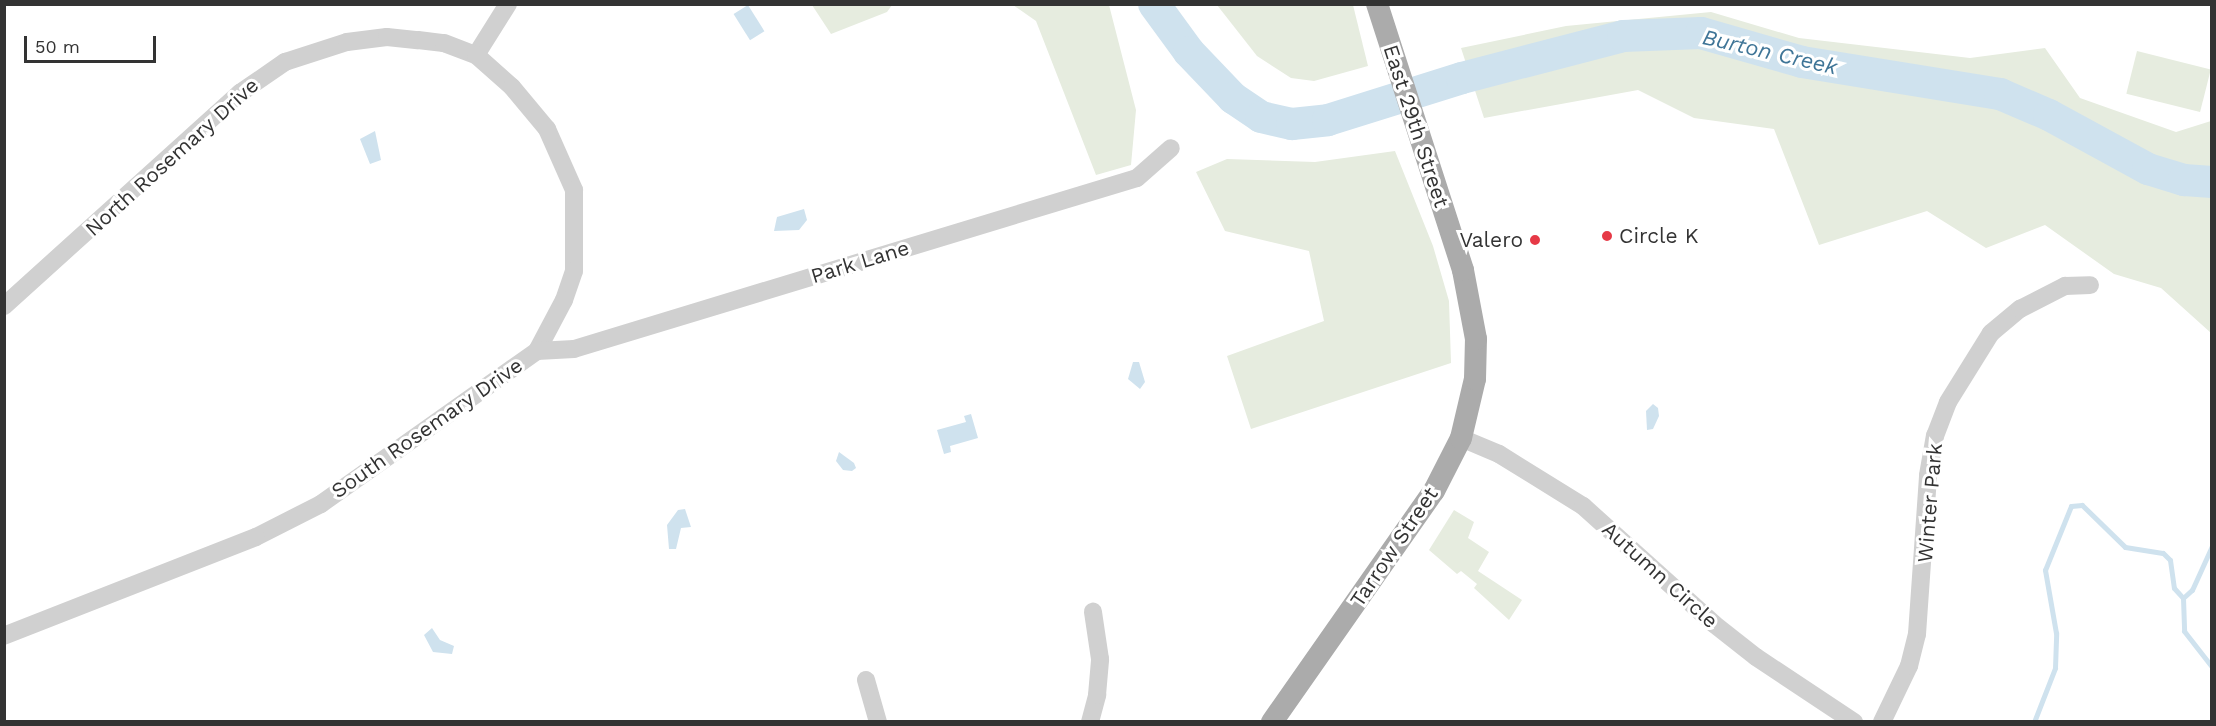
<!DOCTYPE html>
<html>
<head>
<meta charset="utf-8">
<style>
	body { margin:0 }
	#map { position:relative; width:2216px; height:726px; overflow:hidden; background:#fff; font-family:"Work Sans",sans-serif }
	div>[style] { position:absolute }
	.green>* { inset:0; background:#e6ecdf; transform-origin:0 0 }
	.water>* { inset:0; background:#cfe2ee; transform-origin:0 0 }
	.stream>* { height:5px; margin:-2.5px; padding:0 2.5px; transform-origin:2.5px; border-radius:2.5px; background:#cfe2ee }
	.river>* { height:32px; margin:-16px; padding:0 16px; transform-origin:16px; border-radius:16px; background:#cfe2ee }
	.minor>* { height:18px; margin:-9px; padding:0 9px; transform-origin:9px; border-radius:9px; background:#d0d0d0 }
	.major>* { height:22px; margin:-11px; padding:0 11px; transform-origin:11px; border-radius:11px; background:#ababab }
	.dots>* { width:16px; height:16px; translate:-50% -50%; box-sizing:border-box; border:3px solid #fff; border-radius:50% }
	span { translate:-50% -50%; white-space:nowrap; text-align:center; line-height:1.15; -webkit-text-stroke:6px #fff; paint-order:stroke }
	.street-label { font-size:21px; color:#333 }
	.poi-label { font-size:21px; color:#333 }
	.left { translate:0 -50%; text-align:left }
	.right { translate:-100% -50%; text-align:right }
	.water-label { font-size:22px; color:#3f7597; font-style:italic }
	.frame { position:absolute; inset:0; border:6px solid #333; pointer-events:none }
	.scale { position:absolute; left:24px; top:36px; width:132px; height:27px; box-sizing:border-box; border:3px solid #333; border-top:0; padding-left:8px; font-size:18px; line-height:21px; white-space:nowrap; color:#333; -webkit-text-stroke:4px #fff; paint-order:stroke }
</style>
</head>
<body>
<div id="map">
	<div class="green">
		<i style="clip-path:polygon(812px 5px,892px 5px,887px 12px,831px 34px)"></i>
		<i style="clip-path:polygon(1013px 5px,1109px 5px,1136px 110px,1131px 165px,1096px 175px,1036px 21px)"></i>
		<i style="clip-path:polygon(1217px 5px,1353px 5px,1368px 66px,1314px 81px,1291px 78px,1257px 56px)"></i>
		<i style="clip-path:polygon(1711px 12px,1799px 38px,1970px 58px,2045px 48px,2080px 98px,2176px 132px,2211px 121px,2211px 333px,2161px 288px,2114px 274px,2045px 225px,1986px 248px,1927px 211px,1819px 245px,1774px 129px,1694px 118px,1638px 90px,1484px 118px,1461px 48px,1566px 26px)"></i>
		<i style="left:2137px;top:51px;width:76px;height:44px;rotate:14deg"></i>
		<i style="clip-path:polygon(1395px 151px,1433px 246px,1449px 301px,1451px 363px,1251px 429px,1227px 356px,1324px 321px,1309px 251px,1225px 231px,1196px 172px,1227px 159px,1315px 162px)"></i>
		<i style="clip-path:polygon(1454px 510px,1474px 522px,1468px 538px,1489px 552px,1478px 571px,1522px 600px,1509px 620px,1474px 588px,1477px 584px,1461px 571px,1457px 574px,1429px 550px)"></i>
	</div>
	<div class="water">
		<i style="left:748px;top:5px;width:31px;height:17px;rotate:58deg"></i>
		<i style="clip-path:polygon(375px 131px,381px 160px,370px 164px,360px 139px)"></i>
		<i style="clip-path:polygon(804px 209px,807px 220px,799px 230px,774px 231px,777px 217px)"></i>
		<i style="clip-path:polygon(1133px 362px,1139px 362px,1145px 382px,1140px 389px,1128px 379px)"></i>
		<i style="clip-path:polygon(1653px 404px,1658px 408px,1659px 416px,1653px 429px,1647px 430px,1646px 411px)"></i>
		<i style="clip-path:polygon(971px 414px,978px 438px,950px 446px,951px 452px,944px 454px,937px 430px,966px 422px,964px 416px)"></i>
		<i style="clip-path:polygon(839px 452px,854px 463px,856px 468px,852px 471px,843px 470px,836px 461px)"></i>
		<i style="clip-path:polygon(685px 509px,691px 527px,681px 528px,676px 549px,669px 549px,667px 525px,678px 510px)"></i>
		<i style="clip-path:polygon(432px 628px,440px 640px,454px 646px,452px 654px,433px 652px,424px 635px)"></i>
	</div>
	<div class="stream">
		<i style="left:2183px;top:598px;width:12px;rotate:-42deg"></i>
		<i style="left:2192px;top:590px;width:48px;rotate:-65.6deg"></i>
		<i style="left:2034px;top:722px;width:58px;rotate:-68.7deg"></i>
		<i style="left:2055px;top:668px;width:35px;rotate:-88deg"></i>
		<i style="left:2056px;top:633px;width:64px;rotate:-99.9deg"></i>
		<i style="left:2045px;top:570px;width:69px;rotate:-67.9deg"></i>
		<i style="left:2071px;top:506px;width:11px;rotate:-5deg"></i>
		<i style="left:2082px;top:505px;width:60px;rotate:44.3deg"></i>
		<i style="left:2125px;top:547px;width:38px;rotate:9deg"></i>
		<i style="left:2163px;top:553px;width:10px;rotate:45deg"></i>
		<i style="left:2170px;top:560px;width:28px;rotate:82deg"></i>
		<i style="left:2174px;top:588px;width:13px;rotate:48deg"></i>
		<i style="left:2183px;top:598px;width:33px;rotate:88deg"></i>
		<i style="left:2184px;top:631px;width:46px;rotate:52.1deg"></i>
	</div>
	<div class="river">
		<i style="left:1154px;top:4px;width:59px;rotate:53.9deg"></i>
		<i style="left:1189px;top:52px;width:64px;rotate:46.3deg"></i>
		<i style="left:1233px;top:98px;width:34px;rotate:34deg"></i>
		<i style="left:1261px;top:117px;width:32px;rotate:13deg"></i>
		<i style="left:1292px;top:124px;width:36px;rotate:-6deg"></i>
		<i style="left:1328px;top:120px;width:140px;rotate:-17.4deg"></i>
		<i style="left:1462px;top:78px;width:166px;rotate:-14.6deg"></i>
		<i style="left:1623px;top:36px;width:78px;rotate:-2.2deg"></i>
		<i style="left:1701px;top:33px;width:105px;rotate:16deg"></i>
		<i style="left:1802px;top:62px;width:201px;rotate:9.2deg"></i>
		<i style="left:2000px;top:94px;width:53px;rotate:23.2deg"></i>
		<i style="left:2049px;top:115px;width:113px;rotate:28.6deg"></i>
		<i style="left:2148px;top:169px;width:38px;rotate:17deg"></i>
		<i style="left:2184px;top:180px;width:28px;rotate:4deg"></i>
	</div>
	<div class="minor">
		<i style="left:476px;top:55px;width:60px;rotate:-57.9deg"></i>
		<i style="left:4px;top:306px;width:318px;rotate:-42.1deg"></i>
		<i style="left:240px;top:93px;width:55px;rotate:-34.6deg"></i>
		<i style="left:285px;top:62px;width:65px;rotate:-17.9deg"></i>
		<i style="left:347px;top:42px;width:40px;rotate:-7.1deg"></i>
		<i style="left:387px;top:37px;width:31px;rotate:6deg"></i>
		<i style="left:418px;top:40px;width:26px;rotate:7deg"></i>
		<i style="left:444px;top:43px;width:34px;rotate:21deg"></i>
		<i style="left:476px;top:55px;width:48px;rotate:41.6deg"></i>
		<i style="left:512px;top:87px;width:55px;rotate:50.2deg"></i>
		<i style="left:547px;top:129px;width:67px;rotate:66.1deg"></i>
		<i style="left:574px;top:190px;width:81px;rotate:90deg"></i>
		<i style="left:574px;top:271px;width:31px;rotate:109deg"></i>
		<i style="left:564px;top:300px;width:58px;rotate:117.9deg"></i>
		<i style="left:537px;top:351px;width:265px;rotate:144.7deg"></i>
		<i style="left:321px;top:504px;width:73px;rotate:153.1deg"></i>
		<i style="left:256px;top:537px;width:271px;rotate:158.6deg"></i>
		<i style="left:537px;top:351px;width:37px;rotate:-3deg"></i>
		<i style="left:574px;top:349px;width:588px;rotate:-16.9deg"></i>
		<i style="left:1137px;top:178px;width:45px;rotate:-41.4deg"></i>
		<i style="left:1461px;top:438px;width:41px;rotate:22.8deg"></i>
		<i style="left:1499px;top:454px;width:99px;rotate:31.8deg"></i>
		<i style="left:1583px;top:506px;width:176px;rotate:42deg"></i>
		<i style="left:1714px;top:624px;width:53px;rotate:38.2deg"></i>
		<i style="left:1756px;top:657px;width:118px;rotate:33.6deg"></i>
		<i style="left:866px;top:680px;width:44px;rotate:74.1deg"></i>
		<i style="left:1090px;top:722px;width:28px;rotate:-75deg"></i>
		<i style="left:1097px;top:695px;width:36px;rotate:-85deg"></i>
		<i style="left:1100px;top:659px;width:48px;rotate:-98.5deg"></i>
		<i style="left:1882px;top:722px;width:62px;rotate:-64.3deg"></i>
		<i style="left:1909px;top:666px;width:33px;rotate:-76deg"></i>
		<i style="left:1917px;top:634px;width:159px;rotate:-86deg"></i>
		<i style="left:1928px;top:475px;width:40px;rotate:-80deg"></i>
		<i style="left:1935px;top:436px;width:36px;rotate:-69deg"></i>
		<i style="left:1948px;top:402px;width:81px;rotate:-58.1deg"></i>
		<i style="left:1991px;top:333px;width:38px;rotate:-40deg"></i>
		<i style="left:2020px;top:309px;width:51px;rotate:-27.1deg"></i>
		<i style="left:2065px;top:286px;width:25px;rotate:-2deg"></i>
	</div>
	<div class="major">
		<i style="left:1272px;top:722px;width:282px;rotate:-55deg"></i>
		<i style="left:1434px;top:491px;width:59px;rotate:-63deg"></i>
		<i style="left:1461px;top:438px;width:61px;rotate:-76.7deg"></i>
		<i style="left:1475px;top:379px;width:40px;rotate:-88.6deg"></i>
		<i style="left:1476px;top:339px;width:70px;rotate:-100.7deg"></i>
		<i style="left:1463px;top:270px;width:280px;rotate:-107.9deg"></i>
	</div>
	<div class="dots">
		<i style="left:1607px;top:236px;background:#e63946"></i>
		<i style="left:1535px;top:240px;background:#e63946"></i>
	</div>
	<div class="street-label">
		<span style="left:1416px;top:126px;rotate:72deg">East 29th Street</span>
		<span style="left:172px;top:157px;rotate:-42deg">North Rosemary Drive</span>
		<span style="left:860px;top:262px;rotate:-17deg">Park Lane</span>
		<span style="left:427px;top:428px;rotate:-35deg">South Rosemary Drive</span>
		<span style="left:1930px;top:503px;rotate:-85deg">Winter Park</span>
		<span style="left:1394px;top:547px;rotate:-56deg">Tarrow Street</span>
		<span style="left:1660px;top:575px;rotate:42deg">Autumn Circle</span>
	</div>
	<div class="poi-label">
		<span class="left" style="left:1619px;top:236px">Circle K</span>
		<span class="right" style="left:1523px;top:240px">Valero</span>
	</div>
	<div class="water-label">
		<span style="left:1770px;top:52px;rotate:13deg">Burton Creek</span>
	</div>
	<div class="frame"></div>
	<div class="scale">50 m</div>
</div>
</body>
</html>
